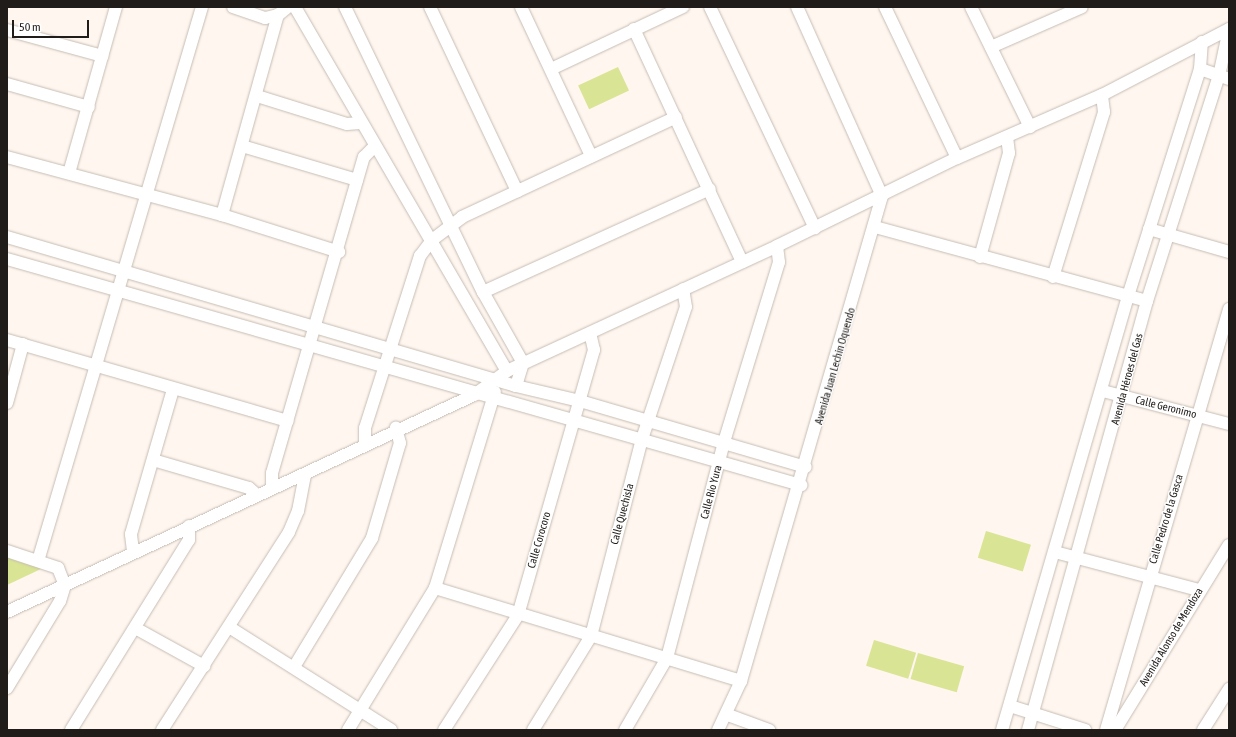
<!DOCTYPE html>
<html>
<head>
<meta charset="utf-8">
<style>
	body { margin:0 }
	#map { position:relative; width:1236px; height:737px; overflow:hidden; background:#fef6ef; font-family:"Asap Condensed",sans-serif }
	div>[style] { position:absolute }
	.green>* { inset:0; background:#d9e494; transform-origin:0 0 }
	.roads { filter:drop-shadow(0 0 1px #c6bcb3) drop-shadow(0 0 1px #c6bcb3) }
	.minor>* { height:12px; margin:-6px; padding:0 6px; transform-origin:6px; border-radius:6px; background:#fff }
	span { translate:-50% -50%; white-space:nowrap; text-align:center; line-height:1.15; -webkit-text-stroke:3px #fff; paint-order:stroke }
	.street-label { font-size:11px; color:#201c19 }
	.frame { position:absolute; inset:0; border:8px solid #201c19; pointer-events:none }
	.scale { position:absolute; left:12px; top:20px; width:77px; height:18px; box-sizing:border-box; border:2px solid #201c19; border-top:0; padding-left:5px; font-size:12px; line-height:14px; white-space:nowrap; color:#201c19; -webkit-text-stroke:3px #fff; paint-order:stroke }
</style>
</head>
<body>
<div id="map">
	<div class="green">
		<i style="left:618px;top:67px;width:26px;height:44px;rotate:65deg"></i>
		<i style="left:986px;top:531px;width:47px;height:28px;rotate:17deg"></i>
		<i style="clip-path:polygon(7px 550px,43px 568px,7px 585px)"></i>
		<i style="left:874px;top:640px;width:44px;height:27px;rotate:17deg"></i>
		<i style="left:918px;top:653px;width:48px;height:27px;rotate:16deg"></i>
	</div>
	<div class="roads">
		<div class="minor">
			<i style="left:233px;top:7px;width:34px;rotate:19deg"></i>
			<i style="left:265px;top:18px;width:13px;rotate:-13deg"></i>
			<i style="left:278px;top:15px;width:13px;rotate:-39deg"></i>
			<i style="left:295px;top:7px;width:421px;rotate:59.8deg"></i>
			<i style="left:345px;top:7px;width:317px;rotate:64.2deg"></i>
			<i style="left:483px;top:292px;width:81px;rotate:60.6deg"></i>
			<i style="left:523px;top:363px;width:24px;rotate:107deg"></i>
			<i style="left:430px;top:7px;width:204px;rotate:64.7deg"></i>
			<i style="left:521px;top:7px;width:165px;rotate:64.8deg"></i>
			<i style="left:710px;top:7px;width:245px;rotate:64.6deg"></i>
			<i style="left:885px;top:7px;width:167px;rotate:64.5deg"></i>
			<i style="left:971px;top:7px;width:134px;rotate:63.8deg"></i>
			<i style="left:634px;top:29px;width:257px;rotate:65.1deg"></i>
			<i style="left:7px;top:30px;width:99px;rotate:15.2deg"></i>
			<i style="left:991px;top:47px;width:99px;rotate:-23.7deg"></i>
			<i style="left:551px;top:69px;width:146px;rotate:-25.2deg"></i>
			<i style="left:1200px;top:69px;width:31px;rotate:19deg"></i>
			<i style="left:7px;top:84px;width:85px;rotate:15.7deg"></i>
			<i style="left:257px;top:96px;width:94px;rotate:17.3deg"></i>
			<i style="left:347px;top:124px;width:13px;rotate:-4deg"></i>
			<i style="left:242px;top:146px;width:120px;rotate:16.5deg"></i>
			<i style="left:7px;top:157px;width:223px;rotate:15.1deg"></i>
			<i style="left:222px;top:215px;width:123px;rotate:17.5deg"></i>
			<i style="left:69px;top:173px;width:173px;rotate:-74.2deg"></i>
			<i style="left:222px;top:215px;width:208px;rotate:-74.4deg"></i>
			<i style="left:875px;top:227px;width:282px;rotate:15.2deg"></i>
			<i style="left:1149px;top:229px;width:83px;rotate:16deg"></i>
			<i style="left:7px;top:237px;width:530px;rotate:16.32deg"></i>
			<i style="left:516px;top:386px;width:66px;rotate:13.2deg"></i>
			<i style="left:580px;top:401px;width:235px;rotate:16.3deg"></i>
			<i style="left:980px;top:257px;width:108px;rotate:-74.4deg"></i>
			<i style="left:1009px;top:153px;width:16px;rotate:-97deg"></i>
			<i style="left:7px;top:259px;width:826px;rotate:15.89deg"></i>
			<i style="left:1053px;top:277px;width:173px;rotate:-72.8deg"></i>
			<i style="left:1104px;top:112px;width:17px;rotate:-97deg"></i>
			<i style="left:483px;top:292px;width:249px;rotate:-24.4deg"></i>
			<i style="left:7px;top:340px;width:292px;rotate:16.1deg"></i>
			<i style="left:1103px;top:391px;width:130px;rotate:14.7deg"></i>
			<i style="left:7px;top:403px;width:61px;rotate:-74.8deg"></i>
			<i style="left:365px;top:445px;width:17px;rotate:-90deg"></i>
			<i style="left:365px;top:428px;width:181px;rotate:-72.3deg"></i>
			<i style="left:420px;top:256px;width:20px;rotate:-53deg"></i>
			<i style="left:432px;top:240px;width:38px;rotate:-37deg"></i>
			<i style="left:462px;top:217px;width:236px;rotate:-25deg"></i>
			<i style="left:153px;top:460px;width:100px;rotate:16.3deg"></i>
			<i style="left:249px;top:488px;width:11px;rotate:41deg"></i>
			<i style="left:272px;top:487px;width:14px;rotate:-90deg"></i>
			<i style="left:272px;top:473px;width:329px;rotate:-73.8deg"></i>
			<i style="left:364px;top:157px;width:14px;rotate:-45deg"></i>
			<i style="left:7px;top:551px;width:54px;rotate:18.4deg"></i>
			<i style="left:58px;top:568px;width:18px;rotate:68deg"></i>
			<i style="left:65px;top:585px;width:17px;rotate:107deg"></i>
			<i style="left:60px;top:601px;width:102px;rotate:121.3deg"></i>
			<i style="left:133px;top:551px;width:17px;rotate:-97deg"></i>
			<i style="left:131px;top:534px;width:151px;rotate:-73.8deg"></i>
			<i style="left:1055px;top:552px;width:149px;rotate:14.8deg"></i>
			<i style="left:38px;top:561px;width:578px;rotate:-73.51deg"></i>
			<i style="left:435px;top:588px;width:320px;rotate:16.9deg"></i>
			<i style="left:7px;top:612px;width:515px;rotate:-24.92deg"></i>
			<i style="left:474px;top:395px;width:41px;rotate:-36deg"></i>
			<i style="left:507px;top:371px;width:298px;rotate:-24.8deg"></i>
			<i style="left:777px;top:246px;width:200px;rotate:-26.1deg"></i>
			<i style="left:957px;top:158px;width:158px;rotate:-23.5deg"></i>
			<i style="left:1102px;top:95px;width:143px;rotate:-27.5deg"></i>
			<i style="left:229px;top:627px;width:192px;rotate:32.4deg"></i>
			<i style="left:137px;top:629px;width:77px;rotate:28.9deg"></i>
			<i style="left:294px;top:667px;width:151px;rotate:-58.8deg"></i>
			<i style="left:372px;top:538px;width:99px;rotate:-73.6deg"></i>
			<i style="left:400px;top:443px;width:16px;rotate:-105deg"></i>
			<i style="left:1010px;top:706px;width:79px;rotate:17.7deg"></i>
			<i style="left:728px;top:715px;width:44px;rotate:20.1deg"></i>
			<i style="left:71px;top:730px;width:224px;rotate:-58.2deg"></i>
			<i style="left:189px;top:540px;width:14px;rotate:-90deg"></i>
			<i style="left:162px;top:730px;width:235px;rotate:-57.3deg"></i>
			<i style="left:289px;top:532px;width:23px;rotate:-67deg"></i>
			<i style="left:298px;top:511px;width:38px;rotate:-79deg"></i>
			<i style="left:348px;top:730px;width:167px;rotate:-58.5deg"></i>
			<i style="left:435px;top:588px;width:205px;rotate:-73deg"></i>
			<i style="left:444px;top:730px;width:137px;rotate:-57.2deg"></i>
			<i style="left:518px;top:615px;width:276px;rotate:-74deg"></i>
			<i style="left:594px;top:350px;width:17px;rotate:-103deg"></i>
			<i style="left:533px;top:730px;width:110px;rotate:-58.3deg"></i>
			<i style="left:591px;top:636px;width:203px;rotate:-75.5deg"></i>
			<i style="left:642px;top:439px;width:139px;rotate:-71.6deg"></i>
			<i style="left:686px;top:307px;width:18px;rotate:-99deg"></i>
			<i style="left:625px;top:730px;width:83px;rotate:-59.7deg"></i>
			<i style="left:667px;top:658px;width:223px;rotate:-75.2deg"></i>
			<i style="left:724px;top:442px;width:188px;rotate:-73deg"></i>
			<i style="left:779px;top:262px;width:16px;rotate:-97deg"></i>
			<i style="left:718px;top:730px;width:54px;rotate:-64.9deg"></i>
			<i style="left:741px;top:681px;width:505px;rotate:-73.79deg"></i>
			<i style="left:882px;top:196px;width:207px;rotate:-114.2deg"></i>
			<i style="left:1002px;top:730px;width:452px;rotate:-73.8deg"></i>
			<i style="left:1128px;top:296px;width:238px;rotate:-72.4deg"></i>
			<i style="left:1200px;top:69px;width:27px;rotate:-86deg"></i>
			<i style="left:1028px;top:730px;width:445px;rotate:-74.5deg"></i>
			<i style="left:1147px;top:301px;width:236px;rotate:-72.3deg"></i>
			<i style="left:1219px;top:76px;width:48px;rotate:-78deg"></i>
			<i style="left:1106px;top:730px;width:439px;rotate:-73.7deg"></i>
			<i style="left:1115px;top:730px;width:217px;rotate:-58.4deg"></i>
			<i style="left:1203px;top:730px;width:49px;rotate:-57.6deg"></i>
		</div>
	</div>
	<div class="street-label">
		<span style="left:835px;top:366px;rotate:-74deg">Avenida Juan Lechin Oquendo</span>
		<span style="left:1127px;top:379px;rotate:-75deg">Avenida Héroes del Gas</span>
		<span style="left:1166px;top:407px;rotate:14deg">Calle Geronimo</span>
		<span style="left:711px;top:492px;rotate:-75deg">Calle Rio Yura</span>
		<span style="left:622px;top:514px;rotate:-75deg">Calle Quechisla</span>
		<span style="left:1166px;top:519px;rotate:-73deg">Calle Pedro de la Gasca</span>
		<span style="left:539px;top:540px;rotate:-74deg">Calle Corocoro</span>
		<span style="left:1171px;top:637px;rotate:-59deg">Avenida Alonso de Mendoza</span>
	</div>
	<div class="frame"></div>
	<div class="scale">50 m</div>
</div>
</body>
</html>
